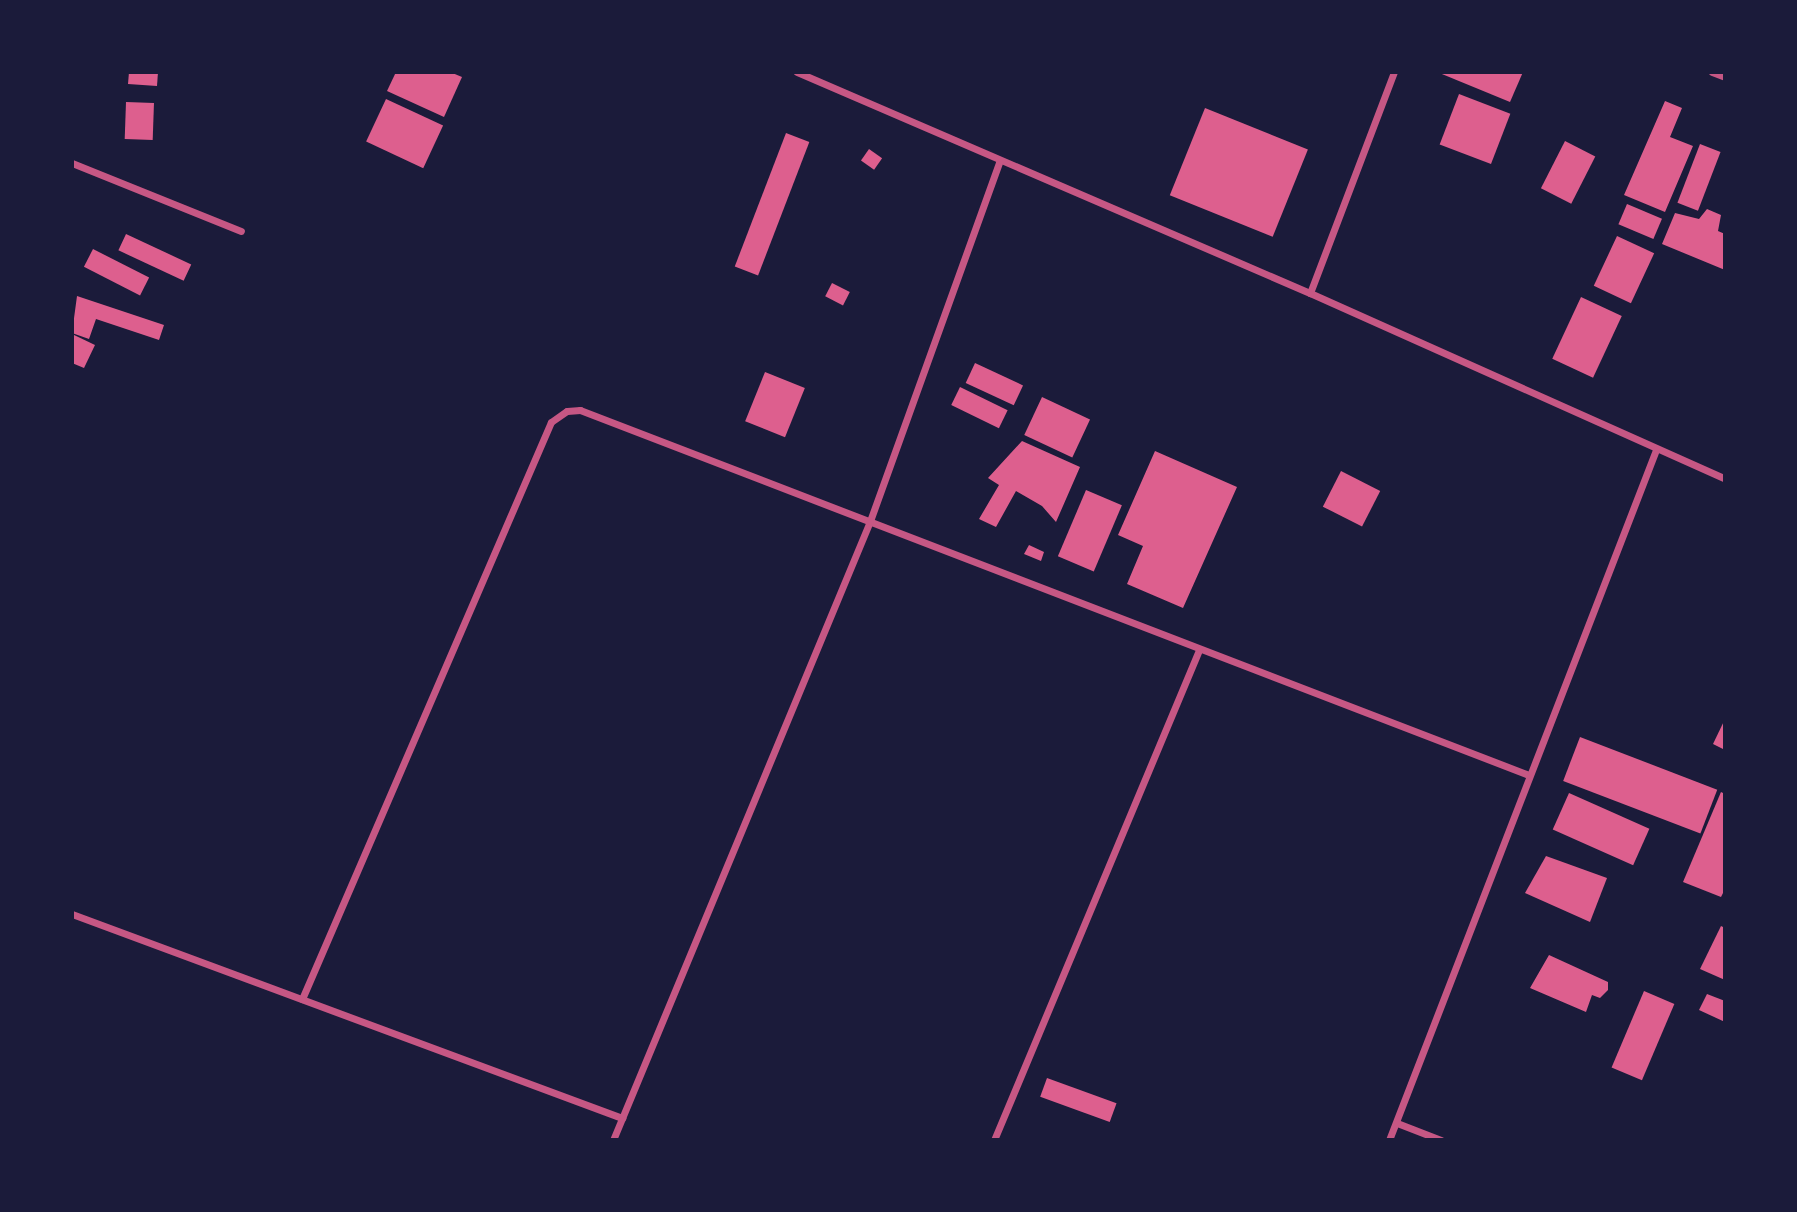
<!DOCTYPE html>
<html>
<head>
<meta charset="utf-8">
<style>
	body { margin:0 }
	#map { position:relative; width:1797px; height:1212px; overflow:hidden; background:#1b1b3a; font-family:"Alegreya Sans",sans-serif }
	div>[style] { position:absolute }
	.building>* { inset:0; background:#dd5f8e; transform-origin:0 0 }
	.minor>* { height:7px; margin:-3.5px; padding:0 3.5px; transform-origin:3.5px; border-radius:3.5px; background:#c65784 }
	span { translate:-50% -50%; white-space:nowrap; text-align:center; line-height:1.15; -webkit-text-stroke:6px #1b1b3a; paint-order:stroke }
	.frame { position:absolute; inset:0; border:74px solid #1b1b3a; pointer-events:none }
</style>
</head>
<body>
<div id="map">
	<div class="building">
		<i style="clip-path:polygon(129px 72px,158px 72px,157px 86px,128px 84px)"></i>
		<i style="clip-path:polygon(396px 72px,450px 72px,462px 77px,444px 117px,387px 91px)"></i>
		<i style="clip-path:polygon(1437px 72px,1523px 72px,1510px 102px)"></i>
		<i style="left:1459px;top:94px;width:55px;height:54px;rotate:21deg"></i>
		<i style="left:386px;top:99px;width:63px;height:47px;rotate:25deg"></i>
		<i style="clip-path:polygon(1665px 101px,1682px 108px,1670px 137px,1693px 146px,1665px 212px,1624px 195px)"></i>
		<i style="left:126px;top:102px;width:28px;height:37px;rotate:2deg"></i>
		<i style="left:1205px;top:108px;width:111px;height:94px;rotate:22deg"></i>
		<i style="left:786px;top:133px;width:25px;height:143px;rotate:21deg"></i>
		<i style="left:1565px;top:141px;width:34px;height:53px;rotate:27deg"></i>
		<i style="left:1700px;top:144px;width:22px;height:63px;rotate:21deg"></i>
		<i style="left:869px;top:149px;width:16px;height:14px;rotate:35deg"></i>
		<i style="left:1627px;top:204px;width:38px;height:22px;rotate:23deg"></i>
		<i style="clip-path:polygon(1707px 209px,1721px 215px,1718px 231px,1725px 234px,1725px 270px,1662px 244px,1675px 213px,1699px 219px)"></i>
		<i style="left:126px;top:234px;width:72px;height:18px;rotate:25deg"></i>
		<i style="left:1617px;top:236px;width:41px;height:55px;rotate:25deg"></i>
		<i style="left:93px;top:249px;width:63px;height:20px;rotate:27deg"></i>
		<i style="left:832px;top:283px;width:20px;height:15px;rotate:27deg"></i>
		<i style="clip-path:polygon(77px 296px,164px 325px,159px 340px,96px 319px,89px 339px,72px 333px)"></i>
		<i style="left:1581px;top:297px;width:45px;height:68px;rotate:25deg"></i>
		<i style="clip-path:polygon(72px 334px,95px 345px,84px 368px,72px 363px)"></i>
		<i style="left:975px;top:363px;width:53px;height:22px;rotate:25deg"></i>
		<i style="left:765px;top:372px;width:43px;height:53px;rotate:22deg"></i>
		<i style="left:960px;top:387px;width:53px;height:20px;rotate:26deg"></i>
		<i style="left:1042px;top:397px;width:53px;height:42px;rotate:25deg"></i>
		<i style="clip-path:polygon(1022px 441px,1080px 467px,1056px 522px,1042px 506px,1016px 491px,996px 527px,979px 519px,999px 485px,988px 478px)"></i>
		<i style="clip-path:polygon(1155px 451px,1237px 487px,1183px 608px,1127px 584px,1143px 546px,1118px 535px)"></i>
		<i style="left:1341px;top:471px;width:44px;height:40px;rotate:27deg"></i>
		<i style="left:1086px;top:490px;width:39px;height:72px;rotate:23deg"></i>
		<i style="clip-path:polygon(1029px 545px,1044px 552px,1041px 561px,1024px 554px)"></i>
		<i style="clip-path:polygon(1725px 719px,1725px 750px,1713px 744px)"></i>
		<i style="left:1580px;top:737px;width:147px;height:47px;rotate:21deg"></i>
		<i style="clip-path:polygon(1721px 792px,1725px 794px,1725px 889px,1721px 897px,1683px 882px)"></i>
		<i style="left:1569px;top:793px;width:88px;height:40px;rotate:24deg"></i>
		<i style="clip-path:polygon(1546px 856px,1607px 878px,1590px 922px,1525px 893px)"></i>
		<i style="clip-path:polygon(1721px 926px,1725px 928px,1725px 980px,1700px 969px)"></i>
		<i style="clip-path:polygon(1549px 955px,1608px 982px,1608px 990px,1600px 998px,1592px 995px,1586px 1012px,1530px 988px)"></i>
		<i style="left:1644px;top:991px;width:33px;height:83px;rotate:23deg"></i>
		<i style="clip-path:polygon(1707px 994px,1725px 1001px,1725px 1022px,1699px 1010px)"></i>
		<i style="left:1047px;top:1078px;width:74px;height:20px;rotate:20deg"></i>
	</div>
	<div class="minor">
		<i style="left:797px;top:72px;width:559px;rotate:23.31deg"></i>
		<i style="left:1310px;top:293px;width:455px;rotate:24.1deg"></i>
		<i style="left:1712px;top:72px;width:14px;rotate:21deg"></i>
		<i style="left:72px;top:163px;width:182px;rotate:21.9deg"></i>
		<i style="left:1310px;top:293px;width:236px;rotate:-69.2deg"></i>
		<i style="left:72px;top:914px;width:587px;rotate:20.35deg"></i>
		<i style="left:302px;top:999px;width:628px;rotate:-66.66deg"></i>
		<i style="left:551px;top:422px;width:19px;rotate:-35deg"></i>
		<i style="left:567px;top:411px;width:13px;rotate:-4deg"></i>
		<i style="left:580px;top:410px;width:1017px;rotate:21.04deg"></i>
		<i style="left:1397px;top:1123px;width:47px;rotate:21.1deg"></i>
		<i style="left:613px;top:1140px;width:670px;rotate:-67.45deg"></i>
		<i style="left:870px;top:521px;width:381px;rotate:-70.2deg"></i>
		<i style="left:994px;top:1140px;width:531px;rotate:-67.3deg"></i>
		<i style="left:1389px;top:1140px;width:740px;rotate:-68.85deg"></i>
	</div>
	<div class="frame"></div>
</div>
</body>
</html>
